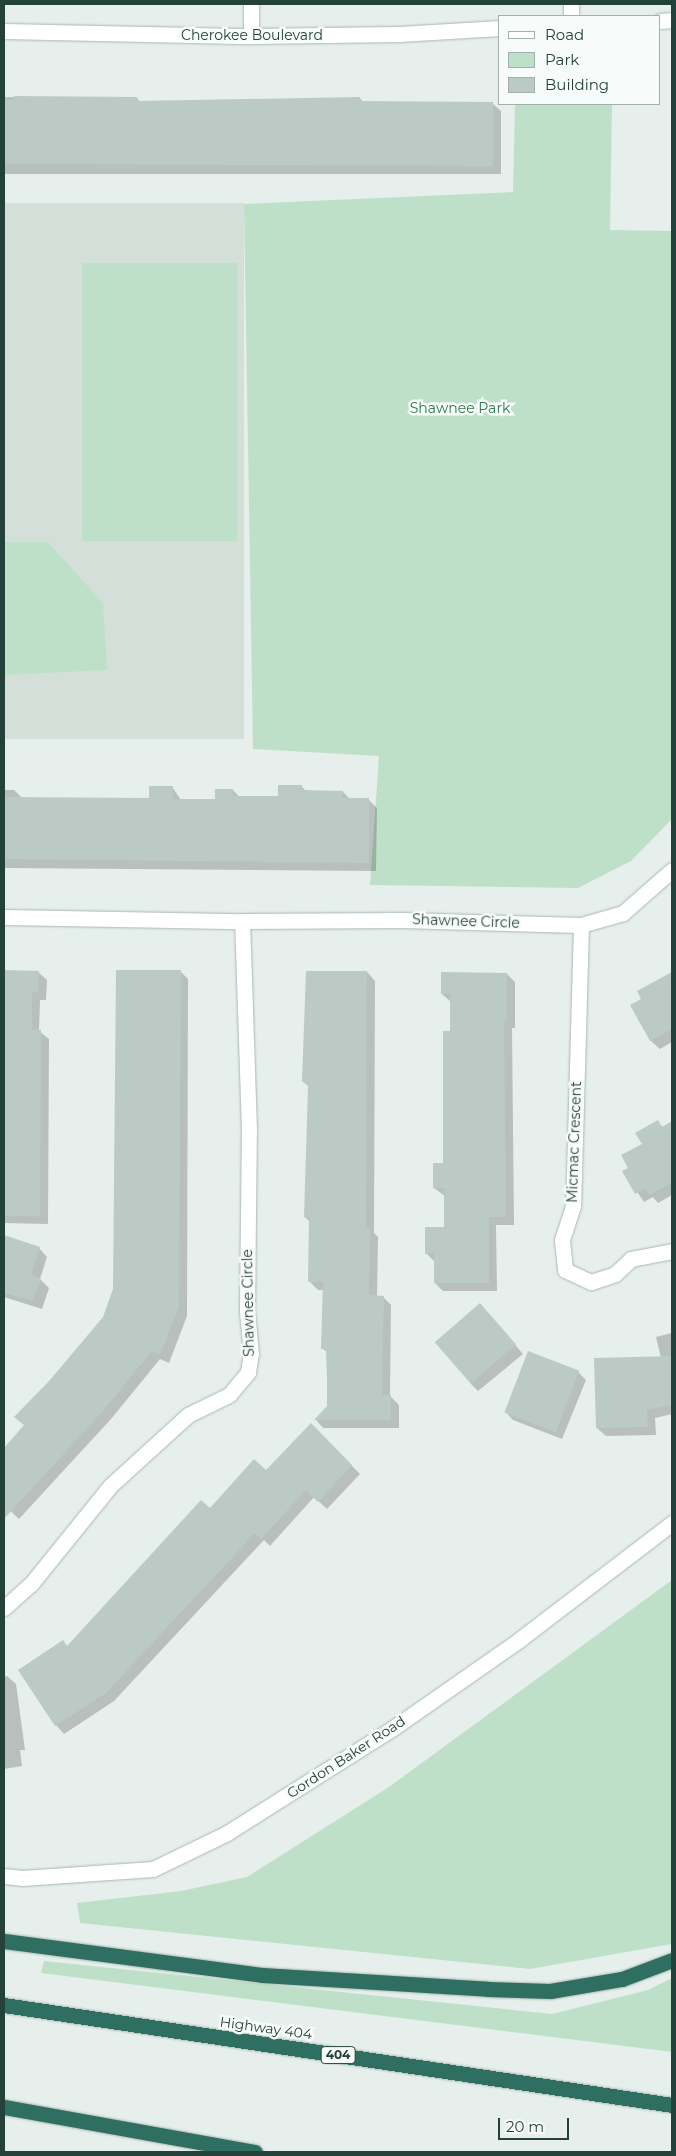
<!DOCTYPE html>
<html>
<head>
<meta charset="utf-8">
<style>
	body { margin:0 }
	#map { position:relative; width:676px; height:2156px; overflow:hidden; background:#e6efeb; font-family:Montserrat,sans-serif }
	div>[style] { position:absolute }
	.built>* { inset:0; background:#d4dfda; transform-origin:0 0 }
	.green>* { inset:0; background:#bfe0c8; transform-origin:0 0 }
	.shadow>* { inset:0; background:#0003 }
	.building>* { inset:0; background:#bbcac4; transform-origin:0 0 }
	.roads { filter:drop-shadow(0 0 1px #a8b8b2) drop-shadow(0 0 1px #a8b8b2) }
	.minor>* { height:15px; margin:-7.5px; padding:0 7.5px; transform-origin:7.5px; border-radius:7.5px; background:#fff }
	.highway>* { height:15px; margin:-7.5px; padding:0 7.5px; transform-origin:7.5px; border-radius:7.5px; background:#2f6f62 }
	span { translate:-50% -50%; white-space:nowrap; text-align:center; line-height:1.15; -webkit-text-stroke:5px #f7fbf9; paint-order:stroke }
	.shield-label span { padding:1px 4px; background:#f7fbf9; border:1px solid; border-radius:4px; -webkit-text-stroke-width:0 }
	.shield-label { font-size:12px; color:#24423a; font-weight:700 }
	.street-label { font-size:14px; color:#24423a }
	.park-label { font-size:14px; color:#2d7a4b }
	.frame { position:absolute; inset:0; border:5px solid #24423a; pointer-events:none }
	.legend { position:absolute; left:498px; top:15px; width:162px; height:90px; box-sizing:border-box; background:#f7fbf9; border:1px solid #a3b1ad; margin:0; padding:6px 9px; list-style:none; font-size:15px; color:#24423a }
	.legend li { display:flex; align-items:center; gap:10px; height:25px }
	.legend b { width:25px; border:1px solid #a3b1ad }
	.scale { position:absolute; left:498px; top:2118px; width:71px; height:22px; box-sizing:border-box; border:2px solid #24423a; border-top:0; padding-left:6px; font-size:15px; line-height:18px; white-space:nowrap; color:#24423a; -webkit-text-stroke:4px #f7fbf9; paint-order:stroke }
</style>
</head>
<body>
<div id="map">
	<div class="built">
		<i style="left:4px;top:203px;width:240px;height:536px"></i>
	</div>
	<div class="green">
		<i style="clip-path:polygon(515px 104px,612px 104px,610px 230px,672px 231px,672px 819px,631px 861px,578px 888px,370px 885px,379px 756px,253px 749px,244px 204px,513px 192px)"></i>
		<i style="left:82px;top:263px;width:155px;height:278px"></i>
		<i style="clip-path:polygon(4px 542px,48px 542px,103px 603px,107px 670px,4px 675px)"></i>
		<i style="clip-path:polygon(672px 1580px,672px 1944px,530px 1969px,80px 1923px,77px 1903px,181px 1891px,247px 1877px,389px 1787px)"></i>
		<i style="clip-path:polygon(44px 1961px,552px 2014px,648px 1990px,672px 1978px,672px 2052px,41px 1973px)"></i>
	</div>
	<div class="shadow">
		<i style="clip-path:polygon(4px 97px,137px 98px,141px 103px,360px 98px,363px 102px,492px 103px,501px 111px,501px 174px,4px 174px)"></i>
		<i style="clip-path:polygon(301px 786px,307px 792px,343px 792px,350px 799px,368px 799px,377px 808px,376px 871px,4px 868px,4px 790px,14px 790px,22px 798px,150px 799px,173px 788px,181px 800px,216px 800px,233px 790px,240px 798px,280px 798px)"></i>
		<i style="clip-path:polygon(180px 971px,188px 979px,187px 1316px,169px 1363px,160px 1359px,111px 1419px,19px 1519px,4px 1505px,4px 1450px,25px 1426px,51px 1381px,104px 1318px,115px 1289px)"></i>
		<i style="clip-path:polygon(4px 972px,38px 972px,47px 980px,46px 1000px,40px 1000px,39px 1031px,49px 1039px,48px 1224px,4px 1223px)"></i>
		<i style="clip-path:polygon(367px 972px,375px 981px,374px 1233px,378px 1237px,377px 1297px,383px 1297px,391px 1305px,390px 1396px,399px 1405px,399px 1428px,323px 1428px,316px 1420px,328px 1407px,328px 1353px,322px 1348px,324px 1290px,318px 1290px,309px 1281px,310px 1222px,305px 1217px)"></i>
		<i style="clip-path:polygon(672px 973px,672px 1042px,660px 1049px,651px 1041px,632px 1005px,643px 999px,638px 992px)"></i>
		<i style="clip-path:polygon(507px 974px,515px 982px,515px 1028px,512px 1028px,514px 1225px,496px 1225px,497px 1291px,443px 1291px,435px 1283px,434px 1261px,426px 1253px,445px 1228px,445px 1196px,434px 1188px,444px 1165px,451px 1032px,451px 1002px,442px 994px)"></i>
		<i style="clip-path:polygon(658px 1122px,664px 1128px,672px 1123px,672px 1195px,658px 1203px,653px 1197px,644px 1202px,623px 1171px,630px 1168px)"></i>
		<i style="clip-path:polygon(4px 1237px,39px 1248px,47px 1257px,40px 1279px,49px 1288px,42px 1309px,4px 1297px)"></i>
		<i style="clip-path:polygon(480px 1304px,523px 1354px,478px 1391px,470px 1383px)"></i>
		<i style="clip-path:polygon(672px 1333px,672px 1414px,655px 1418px,656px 1435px,606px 1436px,597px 1428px,661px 1358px,656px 1337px)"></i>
		<i style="clip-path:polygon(578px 1372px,586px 1380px,562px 1439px,513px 1420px,505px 1411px)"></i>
		<i style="clip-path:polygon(311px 1425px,360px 1474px,327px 1509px,314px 1497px,270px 1546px,264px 1540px,114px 1701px,64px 1734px,56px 1725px,63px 1642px,68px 1647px,266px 1472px)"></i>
		<i style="clip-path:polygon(7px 1676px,16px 1684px,25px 1750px,20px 1750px,22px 1766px,4px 1769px,4px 1677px)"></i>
	</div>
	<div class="building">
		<i style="clip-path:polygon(14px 96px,137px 97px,137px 101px,360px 97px,360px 101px,493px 102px,493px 166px,4px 164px,4px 100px,14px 100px)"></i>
		<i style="clip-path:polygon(278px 785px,302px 785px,302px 790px,343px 791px,343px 798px,369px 798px,369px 863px,4px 859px,4px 797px,149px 798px,149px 786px,173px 786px,173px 799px,215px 799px,215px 789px,233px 789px,233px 796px,278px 796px)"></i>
		<i style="clip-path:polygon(4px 970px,39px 971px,38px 992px,32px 992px,32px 1030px,41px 1030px,40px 1216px,4px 1216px)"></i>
		<i style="clip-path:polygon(116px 970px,181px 970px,179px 1307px,160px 1355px,151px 1352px,103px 1411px,4px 1519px,4px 1448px,24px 1425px,14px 1417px,50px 1380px,103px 1317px,113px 1289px)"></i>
		<i style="clip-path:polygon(306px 971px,367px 971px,366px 1228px,370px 1228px,369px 1295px,384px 1296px,382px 1395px,391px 1395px,391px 1420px,314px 1420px,327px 1406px,327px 1380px,326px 1349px,321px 1349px,323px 1282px,308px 1282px,309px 1217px,304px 1217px,308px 1086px,302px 1081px)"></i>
		<i style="clip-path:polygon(441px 972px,507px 973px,507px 1020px,504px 1020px,506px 1217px,489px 1217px,489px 1283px,434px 1283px,434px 1253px,425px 1254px,425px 1227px,444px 1227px,444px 1188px,433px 1188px,433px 1163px,443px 1163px,443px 1031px,450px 1031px,450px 994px,441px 994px)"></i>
		<i style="clip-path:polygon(672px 972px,672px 1029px,650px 1041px,630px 1005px,641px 999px,637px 991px)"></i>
		<i style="clip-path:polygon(658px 1120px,662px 1127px,672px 1121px,672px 1183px,649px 1195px,645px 1189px,635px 1194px,622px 1171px,628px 1168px,621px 1155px,642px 1144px,635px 1133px)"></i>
		<i style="clip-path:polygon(4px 1235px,40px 1247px,31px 1275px,41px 1279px,33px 1301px,4px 1293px)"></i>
		<i style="left:480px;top:1303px;width:55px;height:60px;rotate:49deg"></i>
		<i style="left:528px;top:1351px;width:55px;height:66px;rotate:21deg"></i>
		<i style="clip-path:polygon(672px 1356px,672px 1405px,647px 1410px,648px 1427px,596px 1428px,594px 1358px)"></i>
		<i style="clip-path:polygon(311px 1423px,352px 1465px,318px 1502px,306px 1490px,261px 1539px,255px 1533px,106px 1693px,55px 1726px,18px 1670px,63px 1640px,67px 1646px,201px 1500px,210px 1508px,254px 1459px,266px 1470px)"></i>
	</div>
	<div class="roads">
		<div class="minor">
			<i style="left:251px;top:4px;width:32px;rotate:90deg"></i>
			<i style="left:571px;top:16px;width:12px;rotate:-90deg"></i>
			<i style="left:660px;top:21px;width:12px;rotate:-5deg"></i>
			<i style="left:4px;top:31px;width:247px;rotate:1.2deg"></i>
			<i style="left:251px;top:36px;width:148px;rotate:-0.8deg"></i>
			<i style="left:399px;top:34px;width:101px;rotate:-3.4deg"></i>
			<i style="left:4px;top:917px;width:238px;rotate:1deg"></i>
			<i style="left:242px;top:921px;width:159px;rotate:-0.4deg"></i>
			<i style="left:401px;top:920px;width:180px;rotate:1.6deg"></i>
			<i style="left:581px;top:925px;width:44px;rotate:-15.9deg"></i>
			<i style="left:623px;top:913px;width:65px;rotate:-41.3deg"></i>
			<i style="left:581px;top:925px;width:281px;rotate:91.6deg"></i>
			<i style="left:573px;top:1206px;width:36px;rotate:108deg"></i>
			<i style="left:562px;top:1240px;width:30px;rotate:84deg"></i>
			<i style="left:565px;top:1270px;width:29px;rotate:25deg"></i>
			<i style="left:591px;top:1282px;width:25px;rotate:-18deg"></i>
			<i style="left:615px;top:1274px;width:22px;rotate:-43deg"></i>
			<i style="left:631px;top:1259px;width:42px;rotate:-11deg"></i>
			<i style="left:4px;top:1608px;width:36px;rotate:-42deg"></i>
			<i style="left:31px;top:1584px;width:126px;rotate:-51.1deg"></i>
			<i style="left:110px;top:1486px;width:105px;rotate:-42.3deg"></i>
			<i style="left:188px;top:1415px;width:46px;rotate:-26deg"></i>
			<i style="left:229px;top:1395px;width:30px;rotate:-50deg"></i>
			<i style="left:248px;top:1372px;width:18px;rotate:-81deg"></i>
			<i style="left:251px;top:1354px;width:43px;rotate:-95.3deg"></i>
			<i style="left:247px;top:1311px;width:181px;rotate:-89.4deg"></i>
			<i style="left:249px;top:1130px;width:209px;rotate:-91.9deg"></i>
			<i style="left:4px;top:1876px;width:18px;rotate:6deg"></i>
			<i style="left:22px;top:1878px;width:131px;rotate:-3.9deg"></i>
			<i style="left:153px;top:1869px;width:82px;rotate:-25.9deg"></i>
			<i style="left:227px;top:1833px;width:196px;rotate:-32.3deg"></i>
			<i style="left:393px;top:1728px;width:154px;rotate:-34.9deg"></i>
			<i style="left:519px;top:1640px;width:193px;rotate:-37.4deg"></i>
		</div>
		<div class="highway">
			<i style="left:4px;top:1941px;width:260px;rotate:7.5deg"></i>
			<i style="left:262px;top:1975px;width:226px;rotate:3.5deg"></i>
			<i style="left:488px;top:1989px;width:62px;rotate:1.8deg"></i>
			<i style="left:550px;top:1991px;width:73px;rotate:-9.5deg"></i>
			<i style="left:622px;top:1979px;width:53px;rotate:-20.8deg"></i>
			<i style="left:4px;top:2005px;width:675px;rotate:8.51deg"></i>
			<i style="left:4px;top:2107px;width:255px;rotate:10.2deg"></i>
		</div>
	</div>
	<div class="shield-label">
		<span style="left:338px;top:2055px">404</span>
	</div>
	<div class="street-label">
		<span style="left:252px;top:35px">Cherokee Boulevard</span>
		<span style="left:466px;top:921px;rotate:2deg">Shawnee Circle</span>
		<span style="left:574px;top:1142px;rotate:-88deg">Micmac Crescent</span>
		<span style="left:248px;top:1303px;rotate:-91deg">Shawnee Circle</span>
		<span style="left:346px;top:1757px;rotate:-33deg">Gordon Baker Road</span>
		<span style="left:266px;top:2028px;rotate:8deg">Highway 404</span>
	</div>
	<div class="park-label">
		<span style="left:460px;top:408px">Shawnee Park</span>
	</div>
	<div class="frame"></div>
	<ul class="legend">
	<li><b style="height:6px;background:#fff"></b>Road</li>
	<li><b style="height:14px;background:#bfe0c8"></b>Park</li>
	<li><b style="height:14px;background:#bbcac4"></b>Building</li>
	</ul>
	<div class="scale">20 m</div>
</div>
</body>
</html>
